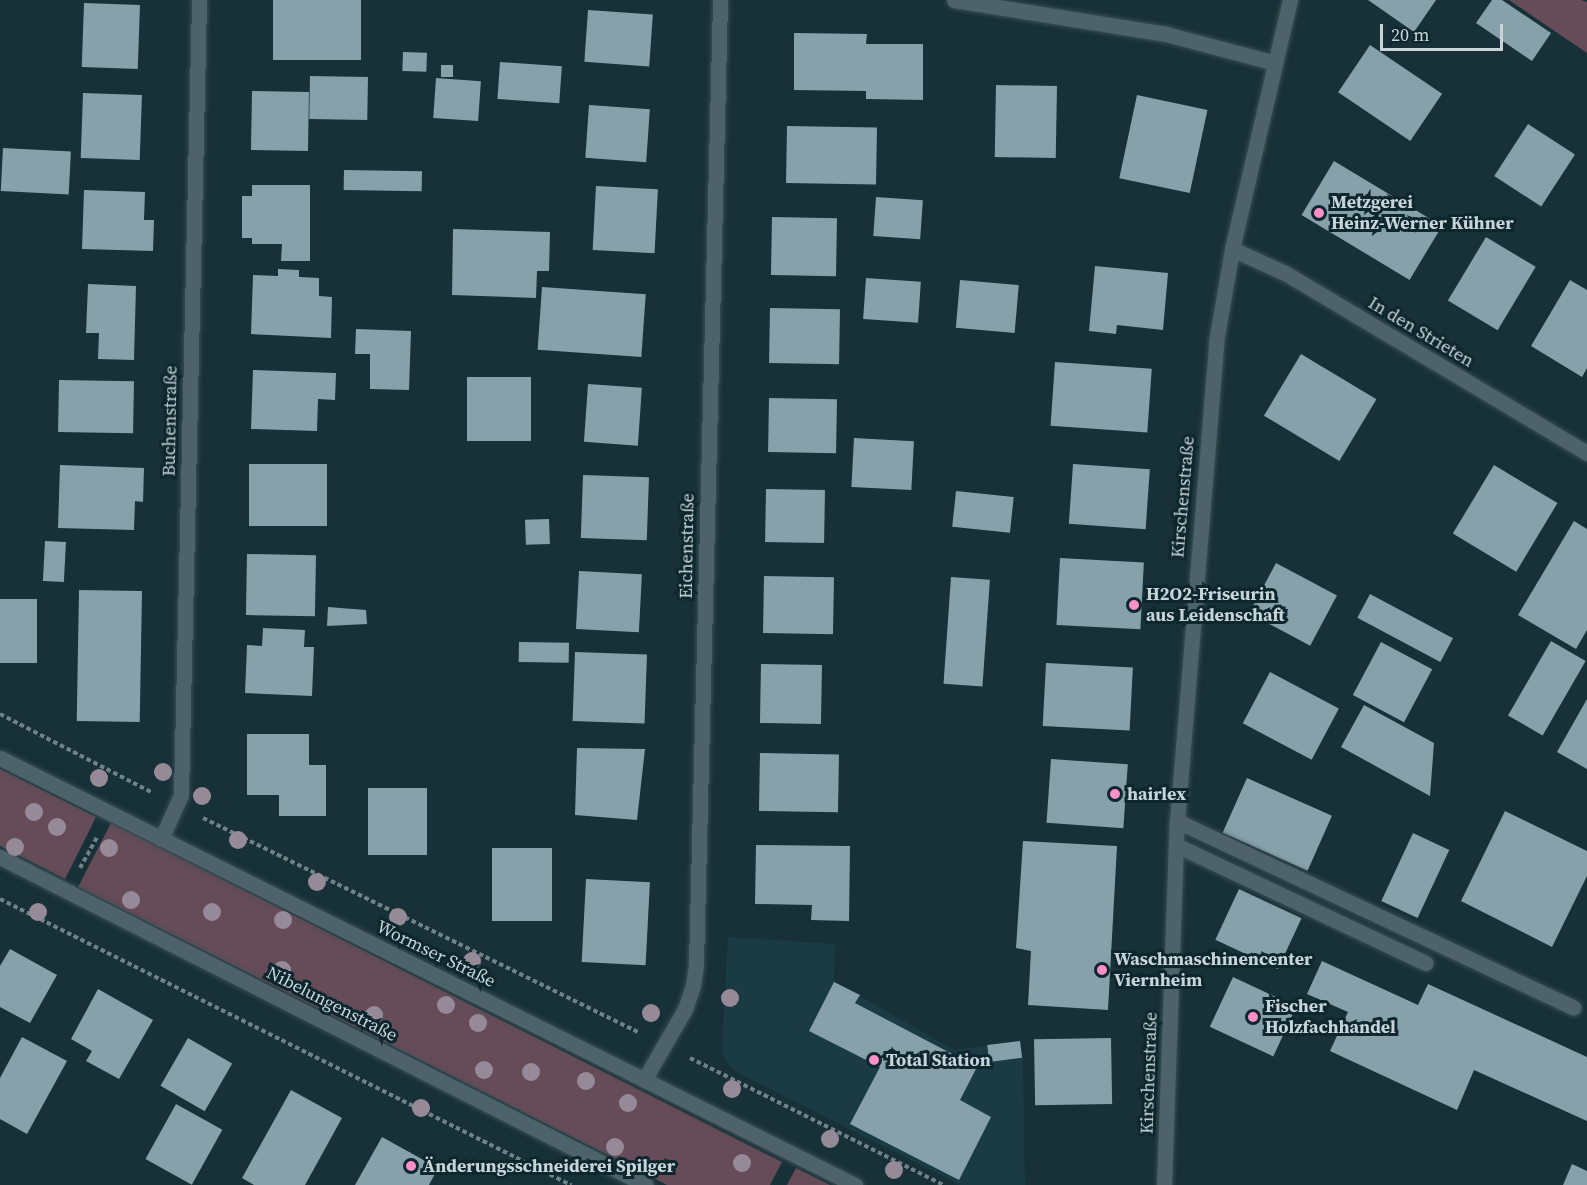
<!DOCTYPE html>
<html>
<head>
<meta charset="utf-8">
<style>
	body { margin:0 }
	#map { position:relative; width:1587px; height:1185px; overflow:hidden; background:#183037; font-family:"Source Serif 4",serif }
	div>[style] { position:absolute }
	.built>* { inset:0; background:#1a3a44 }
	.green>* { inset:0; background:#654c58 }
	.building>* { inset:0; background:#86a1aa; transform-origin:0 0 }
	.path>* { height:4px; margin-top:-2px; transform-origin:0; background:repeating-linear-gradient(90deg,#6f8288 0 4.5px,transparent 0 7.5px) }
	.roads { filter:drop-shadow(0 0 2px #384e54) drop-shadow(0 0 2px #384e54) }
	.minor>* { height:15px; margin:-7.5px; padding:0 7.5px; transform-origin:7.5px; border-radius:7.5px; background:#4d626a }
	.trees>* { width:18px; height:18px; margin:-9px; border-radius:50%; background:#978a98 }
	.dots>* { width:16px; height:16px; translate:-50% -50%; box-sizing:border-box; border:3px solid #0e262d; border-radius:50% }
	span { translate:-50% -50%; white-space:nowrap; text-align:center; line-height:1.15; -webkit-text-stroke:6px #0e262d; paint-order:stroke }
	.poi-label { font-size:18px; color:#c7d5da; font-weight:700 }
	.left { translate:0 -50%; text-align:left }
	.street-label { font-size:18px; color:#c7d5da }
	.scale { position:absolute; left:1380px; top:24px; width:123px; height:27px; box-sizing:border-box; border:3px solid #c7d5da; border-top:0; padding-left:8px; font-size:18px; line-height:21px; white-space:nowrap; color:#c7d5da; -webkit-text-stroke:4px #0e262d; paint-order:stroke }
</style>
</head>
<body>
<div id="map">
	<div class="built">
		<i style="clip-path:polygon(728px 937px,835px 944px,834px 981px,954px 1050px,1020px 1041px,1023px 1058px,1025px 1185px,960px 1185px,736px 1072px,726px 1062px,722px 1049px)"></i>
	</div>
	<div class="green">
		<i style="clip-path:polygon(1509px 0,1581px 0,1587px 2px,1587px 53px)"></i>
		<i style="clip-path:polygon(0 769px,96px 817px,65px 879px,0 846px)"></i>
		<i style="clip-path:polygon(111px 823px,782px 1162px,770px 1185px,667px 1185px,78px 887px)"></i>
		<i style="clip-path:polygon(796px 1168px,830px 1185px,787px 1185px)"></i>
	</div>
	<div class="building">
		<i style="left:273px;top:0;width:88px;height:60px"></i>
		<i style="clip-path:polygon(1368px 0,1436px 0,1414px 32px)"></i>
		<i style="clip-path:polygon(1492px 0,1502px 0,1551px 33px,1532px 61px,1476px 23px)"></i>
		<i style="left:84px;top:3px;width:56px;height:64px;rotate:2deg"></i>
		<i style="left:588px;top:10px;width:65px;height:52px;rotate:4deg"></i>
		<i style="clip-path:polygon(794px 33px,867px 34px,866px 44px,923px 44px,923px 100px,866px 99px,866px 91px,794px 90px)"></i>
		<i style="left:1370px;top:45px;width:87px;height:57px;rotate:34deg"></i>
		<i style="left:403px;top:52px;width:24px;height:19px;rotate:2deg"></i>
		<i style="left:500px;top:62px;width:62px;height:37px;rotate:4deg"></i>
		<i style="left:441px;top:65px;width:12px;height:12px"></i>
		<i style="left:310px;top:76px;width:58px;height:43px;rotate:1deg"></i>
		<i style="left:436px;top:78px;width:45px;height:40px;rotate:4deg"></i>
		<i style="left:996px;top:85px;width:61px;height:72px;rotate:1deg"></i>
		<i style="left:252px;top:91px;width:57px;height:59px;rotate:1deg"></i>
		<i style="left:83px;top:93px;width:59px;height:65px;rotate:2deg"></i>
		<i style="left:1137px;top:95px;width:72px;height:85px;rotate:12deg"></i>
		<i style="left:589px;top:105px;width:61px;height:53px;rotate:4deg"></i>
		<i style="left:1528px;top:124px;width:56px;height:62px;rotate:33deg"></i>
		<i style="left:787px;top:126px;width:90px;height:57px;rotate:1deg"></i>
		<i style="left:3px;top:148px;width:68px;height:43px;rotate:3deg"></i>
		<i style="left:1334px;top:161px;width:126px;height:63px;rotate:31deg"></i>
		<i style="left:344px;top:170px;width:78px;height:20px;rotate:1deg"></i>
		<i style="clip-path:polygon(252px 185px,310px 185px,310px 261px,281px 261px,282px 244px,252px 244px,252px 238px,242px 238px,242px 196px,252px 196px)"></i>
		<i style="left:596px;top:186px;width:62px;height:64px;rotate:3deg"></i>
		<i style="clip-path:polygon(84px 190px,145px 192px,144px 220px,154px 220px,153px 251px,82px 249px)"></i>
		<i style="left:876px;top:197px;width:47px;height:39px;rotate:4deg"></i>
		<i style="left:772px;top:217px;width:65px;height:58px;rotate:1deg"></i>
		<i style="clip-path:polygon(453px 229px,550px 232px,549px 271px,537px 271px,536px 298px,452px 295px)"></i>
		<i style="left:1486px;top:237px;width:58px;height:74px;rotate:31deg"></i>
		<i style="clip-path:polygon(1095px 266px,1168px 273px,1163px 330px,1117px 325px,1116px 334px,1089px 331px)"></i>
		<i style="clip-path:polygon(278px 269px,299px 270px,299px 277px,319px 278px,319px 296px,332px 297px,331px 338px,251px 334px,253px 275px,278px 276px)"></i>
		<i style="left:866px;top:278px;width:55px;height:41px;rotate:4deg"></i>
		<i style="left:960px;top:280px;width:59px;height:48px;rotate:5deg"></i>
		<i style="clip-path:polygon(1570px 280px,1587px 290px,1587px 368px,1582px 377px,1531px 346px)"></i>
		<i style="clip-path:polygon(88px 284px,136px 286px,134px 360px,98px 359px,99px 333px,86px 333px)"></i>
		<i style="left:542px;top:287px;width:104px;height:63px;rotate:4deg"></i>
		<i style="left:770px;top:308px;width:70px;height:55px;rotate:1deg"></i>
		<i style="clip-path:polygon(356px 329px,411px 331px,409px 390px,370px 389px,370px 354px,355px 354px)"></i>
		<i style="left:1301px;top:354px;width:88px;height:72px;rotate:31deg"></i>
		<i style="left:1055px;top:362px;width:97px;height:64px;rotate:4deg"></i>
		<i style="clip-path:polygon(253px 370px,336px 373px,335px 400px,318px 399px,317px 431px,251px 429px)"></i>
		<i style="left:467px;top:377px;width:64px;height:64px"></i>
		<i style="left:59px;top:380px;width:75px;height:52px;rotate:1deg"></i>
		<i style="left:588px;top:384px;width:54px;height:58px;rotate:4deg"></i>
		<i style="left:769px;top:398px;width:68px;height:54px;rotate:1deg"></i>
		<i style="left:854px;top:438px;width:60px;height:49px;rotate:3deg"></i>
		<i style="left:249px;top:464px;width:78px;height:62px"></i>
		<i style="left:1073px;top:464px;width:77px;height:60px;rotate:4deg"></i>
		<i style="clip-path:polygon(60px 465px,144px 468px,143px 502px,135px 501px,134px 530px,58px 528px)"></i>
		<i style="left:1494px;top:465px;width:74px;height:80px;rotate:31deg"></i>
		<i style="left:583px;top:475px;width:66px;height:63px;rotate:2deg"></i>
		<i style="left:766px;top:489px;width:59px;height:53px;rotate:1deg"></i>
		<i style="left:956px;top:491px;width:58px;height:36px;rotate:6deg"></i>
		<i style="left:549px;top:519px;width:25px;height:24px;rotate:88deg"></i>
		<i style="clip-path:polygon(1574px 521px,1587px 529px,1587px 630px,1576px 649px,1518px 615px)"></i>
		<i style="left:45px;top:541px;width:21px;height:40px;rotate:3deg"></i>
		<i style="left:247px;top:554px;width:69px;height:61px;rotate:1deg"></i>
		<i style="left:1060px;top:558px;width:84px;height:67px;rotate:3deg"></i>
		<i style="left:1276px;top:563px;width:69px;height:57px;rotate:28deg"></i>
		<i style="left:579px;top:571px;width:63px;height:58px;rotate:3deg"></i>
		<i style="left:764px;top:576px;width:70px;height:57px;rotate:1deg"></i>
		<i style="left:951px;top:577px;width:39px;height:107px;rotate:4deg"></i>
		<i style="left:79px;top:590px;width:63px;height:131px;rotate:1deg"></i>
		<i style="left:1370px;top:594px;width:94px;height:27px;rotate:28deg"></i>
		<i style="left:0;top:599px;width:37px;height:64px"></i>
		<i style="clip-path:polygon(328px 607px,366px 610px,367px 624px,327px 626px)"></i>
		<i style="clip-path:polygon(263px 628px,305px 630px,304px 647px,314px 647px,312px 696px,245px 693px,247px 645px,262px 646px)"></i>
		<i style="left:1551px;top:641px;width:40px;height:86px;rotate:30deg"></i>
		<i style="left:519px;top:642px;width:50px;height:20px;rotate:1deg"></i>
		<i style="left:1381px;top:642px;width:58px;height:60px;rotate:28deg"></i>
		<i style="left:575px;top:652px;width:72px;height:69px;rotate:2deg"></i>
		<i style="left:1046px;top:663px;width:87px;height:63px;rotate:3deg"></i>
		<i style="left:761px;top:664px;width:61px;height:59px;rotate:1deg"></i>
		<i style="left:1270px;top:672px;width:78px;height:58px;rotate:28deg"></i>
		<i style="clip-path:polygon(1587px 699px,1587px 769px,1557px 752px)"></i>
		<i style="clip-path:polygon(1364px 705px,1434px 743px,1430px 796px,1341px 747px)"></i>
		<i style="clip-path:polygon(247px 734px,309px 734px,309px 765px,326px 765px,326px 816px,279px 816px,279px 795px,247px 795px)"></i>
		<i style="clip-path:polygon(577px 748px,645px 749px,637px 820px,575px 815px)"></i>
		<i style="left:760px;top:753px;width:79px;height:58px;rotate:1deg"></i>
		<i style="left:1051px;top:759px;width:77px;height:64px;rotate:4deg"></i>
		<i style="left:1247px;top:778px;width:93px;height:60px;rotate:24deg"></i>
		<i style="left:368px;top:788px;width:59px;height:67px"></i>
		<i style="clip-path:polygon(1505px 811px,1587px 851px,1587px 876px,1552px 947px,1461px 901px)"></i>
		<i style="left:1413px;top:833px;width:40px;height:75px;rotate:25deg"></i>
		<i style="clip-path:polygon(1023px 841px,1117px 846px,1108px 1010px,1028px 1005px,1031px 951px,1016px 948px)"></i>
		<i style="clip-path:polygon(756px 845px,850px 846px,849px 921px,811px 920px,812px 905px,755px 904px)"></i>
		<i style="left:492px;top:848px;width:60px;height:73px"></i>
		<i style="left:586px;top:879px;width:64px;height:83px;rotate:3deg"></i>
		<i style="left:1239px;top:889px;width:69px;height:56px;rotate:25deg"></i>
		<i style="clip-path:polygon(10px 949px,57px 975px,30px 1023px,0 1007px,0 966px)"></i>
		<i style="clip-path:polygon(1322px 961px,1418px 1005px,1428px 984px,1587px 1057px,1587px 1121px,1474px 1070px,1457px 1110px,1330px 1051px,1348px 1012px,1307px 994px)"></i>
		<i style="left:1233px;top:977px;width:70px;height:55px;rotate:25deg"></i>
		<i style="clip-path:polygon(834px 982px,860px 995px,855px 1003px,977px 1067px,960px 1100px,991px 1117px,959px 1180px,850px 1124px,880px 1067px,809px 1031px)"></i>
		<i style="clip-path:polygon(98px 989px,153px 1020px,119px 1079px,86px 1061px,92px 1051px,71px 1039px)"></i>
		<i style="clip-path:polygon(22px 1037px,67px 1061px,27px 1134px,0 1119px,0 1078px)"></i>
		<i style="left:188px;top:1038px;width:51px;height:55px;rotate:30deg"></i>
		<i style="left:1111px;top:1038px;width:66px;height:77px;rotate:89deg"></i>
		<i style="left:1020px;top:1041px;width:17px;height:33px;rotate:83deg"></i>
		<i style="clip-path:polygon(291px 1090px,342px 1118px,305px 1185px,254px 1185px,242px 1178px)"></i>
		<i style="left:176px;top:1104px;width:53px;height:63px;rotate:29deg"></i>
		<i style="clip-path:polygon(382px 1137px,438px 1168px,429px 1185px,355px 1185px)"></i>
		<i style="clip-path:polygon(1572px 1164px,1587px 1171px,1587px 1185px,1563px 1185px)"></i>
	</div>
	<div class="path">
		<i style="left:0;top:714px;width:170px;rotate:27.3deg"></i>
		<i style="left:203px;top:818px;width:485px;rotate:26.2deg"></i>
		<i style="left:80px;top:868px;width:35px;rotate:-61deg"></i>
		<i style="left:0;top:899px;width:639px;rotate:26.61deg"></i>
		<i style="left:690px;top:1058px;width:284px;rotate:26.6deg"></i>
	</div>
	<div class="roads">
		<div class="minor">
			<i style="left:954px;top:0;width:215px;rotate:9.1deg"></i>
			<i style="left:1166px;top:34px;width:113px;rotate:14.9deg"></i>
			<i style="left:1232px;top:249px;width:58px;rotate:24.4deg"></i>
			<i style="left:1285px;top:273px;width:352px;rotate:30.8deg"></i>
			<i style="left:0;top:758px;width:956px;rotate:26.54deg"></i>
			<i style="left:1177px;top:821px;width:438px;rotate:25.2deg"></i>
			<i style="left:161px;top:839px;width:48px;rotate:-65.6deg"></i>
			<i style="left:181px;top:795px;width:795px;rotate:-88.7deg"></i>
			<i style="left:1176px;top:845px;width:276px;rotate:25.3deg"></i>
			<i style="left:0;top:857px;width:724px;rotate:26.92deg"></i>
			<i style="left:644px;top:1080px;width:82px;rotate:-60deg"></i>
			<i style="left:685px;top:1009px;width:24px;rotate:-71deg"></i>
			<i style="left:693px;top:986px;width:22px;rotate:-82deg"></i>
			<i style="left:696px;top:964px;width:964px;rotate:-88.57deg"></i>
			<i style="left:1164px;top:1185px;width:364px;rotate:-88deg"></i>
			<i style="left:1177px;top:821px;width:481px;rotate:-85.3deg"></i>
			<i style="left:1216px;top:342px;width:94px;rotate:-80.2deg"></i>
			<i style="left:1232px;top:249px;width:256px;rotate:-76.9deg"></i>
		</div>
	</div>
	<div class="trees">
		<i style="left:163px;top:772px"></i>
		<i style="left:99px;top:778px"></i>
		<i style="left:202px;top:796px"></i>
		<i style="left:34px;top:812px"></i>
		<i style="left:57px;top:827px"></i>
		<i style="left:238px;top:840px"></i>
		<i style="left:15px;top:847px"></i>
		<i style="left:109px;top:848px"></i>
		<i style="left:317px;top:882px"></i>
		<i style="left:131px;top:900px"></i>
		<i style="left:38px;top:912px"></i>
		<i style="left:212px;top:912px"></i>
		<i style="left:398px;top:917px"></i>
		<i style="left:283px;top:920px"></i>
		<i style="left:472px;top:961px"></i>
		<i style="left:282px;top:970px"></i>
		<i style="left:730px;top:998px"></i>
		<i style="left:446px;top:1005px"></i>
		<i style="left:651px;top:1013px"></i>
		<i style="left:374px;top:1015px"></i>
		<i style="left:478px;top:1023px"></i>
		<i style="left:484px;top:1070px"></i>
		<i style="left:531px;top:1072px"></i>
		<i style="left:586px;top:1081px"></i>
		<i style="left:732px;top:1089px"></i>
		<i style="left:628px;top:1103px"></i>
		<i style="left:421px;top:1108px"></i>
		<i style="left:830px;top:1139px"></i>
		<i style="left:615px;top:1147px"></i>
		<i style="left:742px;top:1163px"></i>
		<i style="left:894px;top:1170px"></i>
	</div>
	<div class="dots">
		<i style="left:1319px;top:213px;background:#fa8fc7"></i>
		<i style="left:1134px;top:605px;background:#fa8fc7"></i>
		<i style="left:1115px;top:794px;background:#fa8fc7"></i>
		<i style="left:1102px;top:970px;background:#fa8fc7"></i>
		<i style="left:1253px;top:1017px;background:#fa8fc7"></i>
		<i style="left:874px;top:1060px;background:#fa8fc7"></i>
		<i style="left:411px;top:1166px;background:#fa8fc7"></i>
	</div>
	<div class="poi-label">
		<span class="left" style="left:1331px;top:213px">Metzgerei<br>Heinz-Werner Kühner</span>
		<span class="left" style="left:1146px;top:605px">H2O2-Friseurin<br>aus Leidenschaft</span>
		<span class="left" style="left:1127px;top:794px">hairlex</span>
		<span class="left" style="left:1114px;top:970px">Waschmaschinencenter<br>Viernheim</span>
		<span class="left" style="left:1265px;top:1017px">Fischer<br>Holzfachhandel</span>
		<span class="left" style="left:886px;top:1060px">Total Station</span>
		<span class="left" style="left:423px;top:1166px">Änderungsschneiderei Spilger</span>
	</div>
	<div class="street-label">
		<span style="left:1421px;top:332px;rotate:31deg">In den Strieten</span>
		<span style="left:170px;top:421px;rotate:-89deg">Buchenstraße</span>
		<span style="left:1183px;top:497px;rotate:-85deg">Kirschenstraße</span>
		<span style="left:687px;top:546px;rotate:-89deg">Eichenstraße</span>
		<span style="left:436px;top:954px;rotate:26deg">Wormser Straße</span>
		<span style="left:332px;top:1004px;rotate:27deg">Nibelungenstraße</span>
		<span style="left:1149px;top:1073px;rotate:-88deg">Kirschenstraße</span>
	</div>
	<div class="scale">20 m</div>
</div>
</body>
</html>
